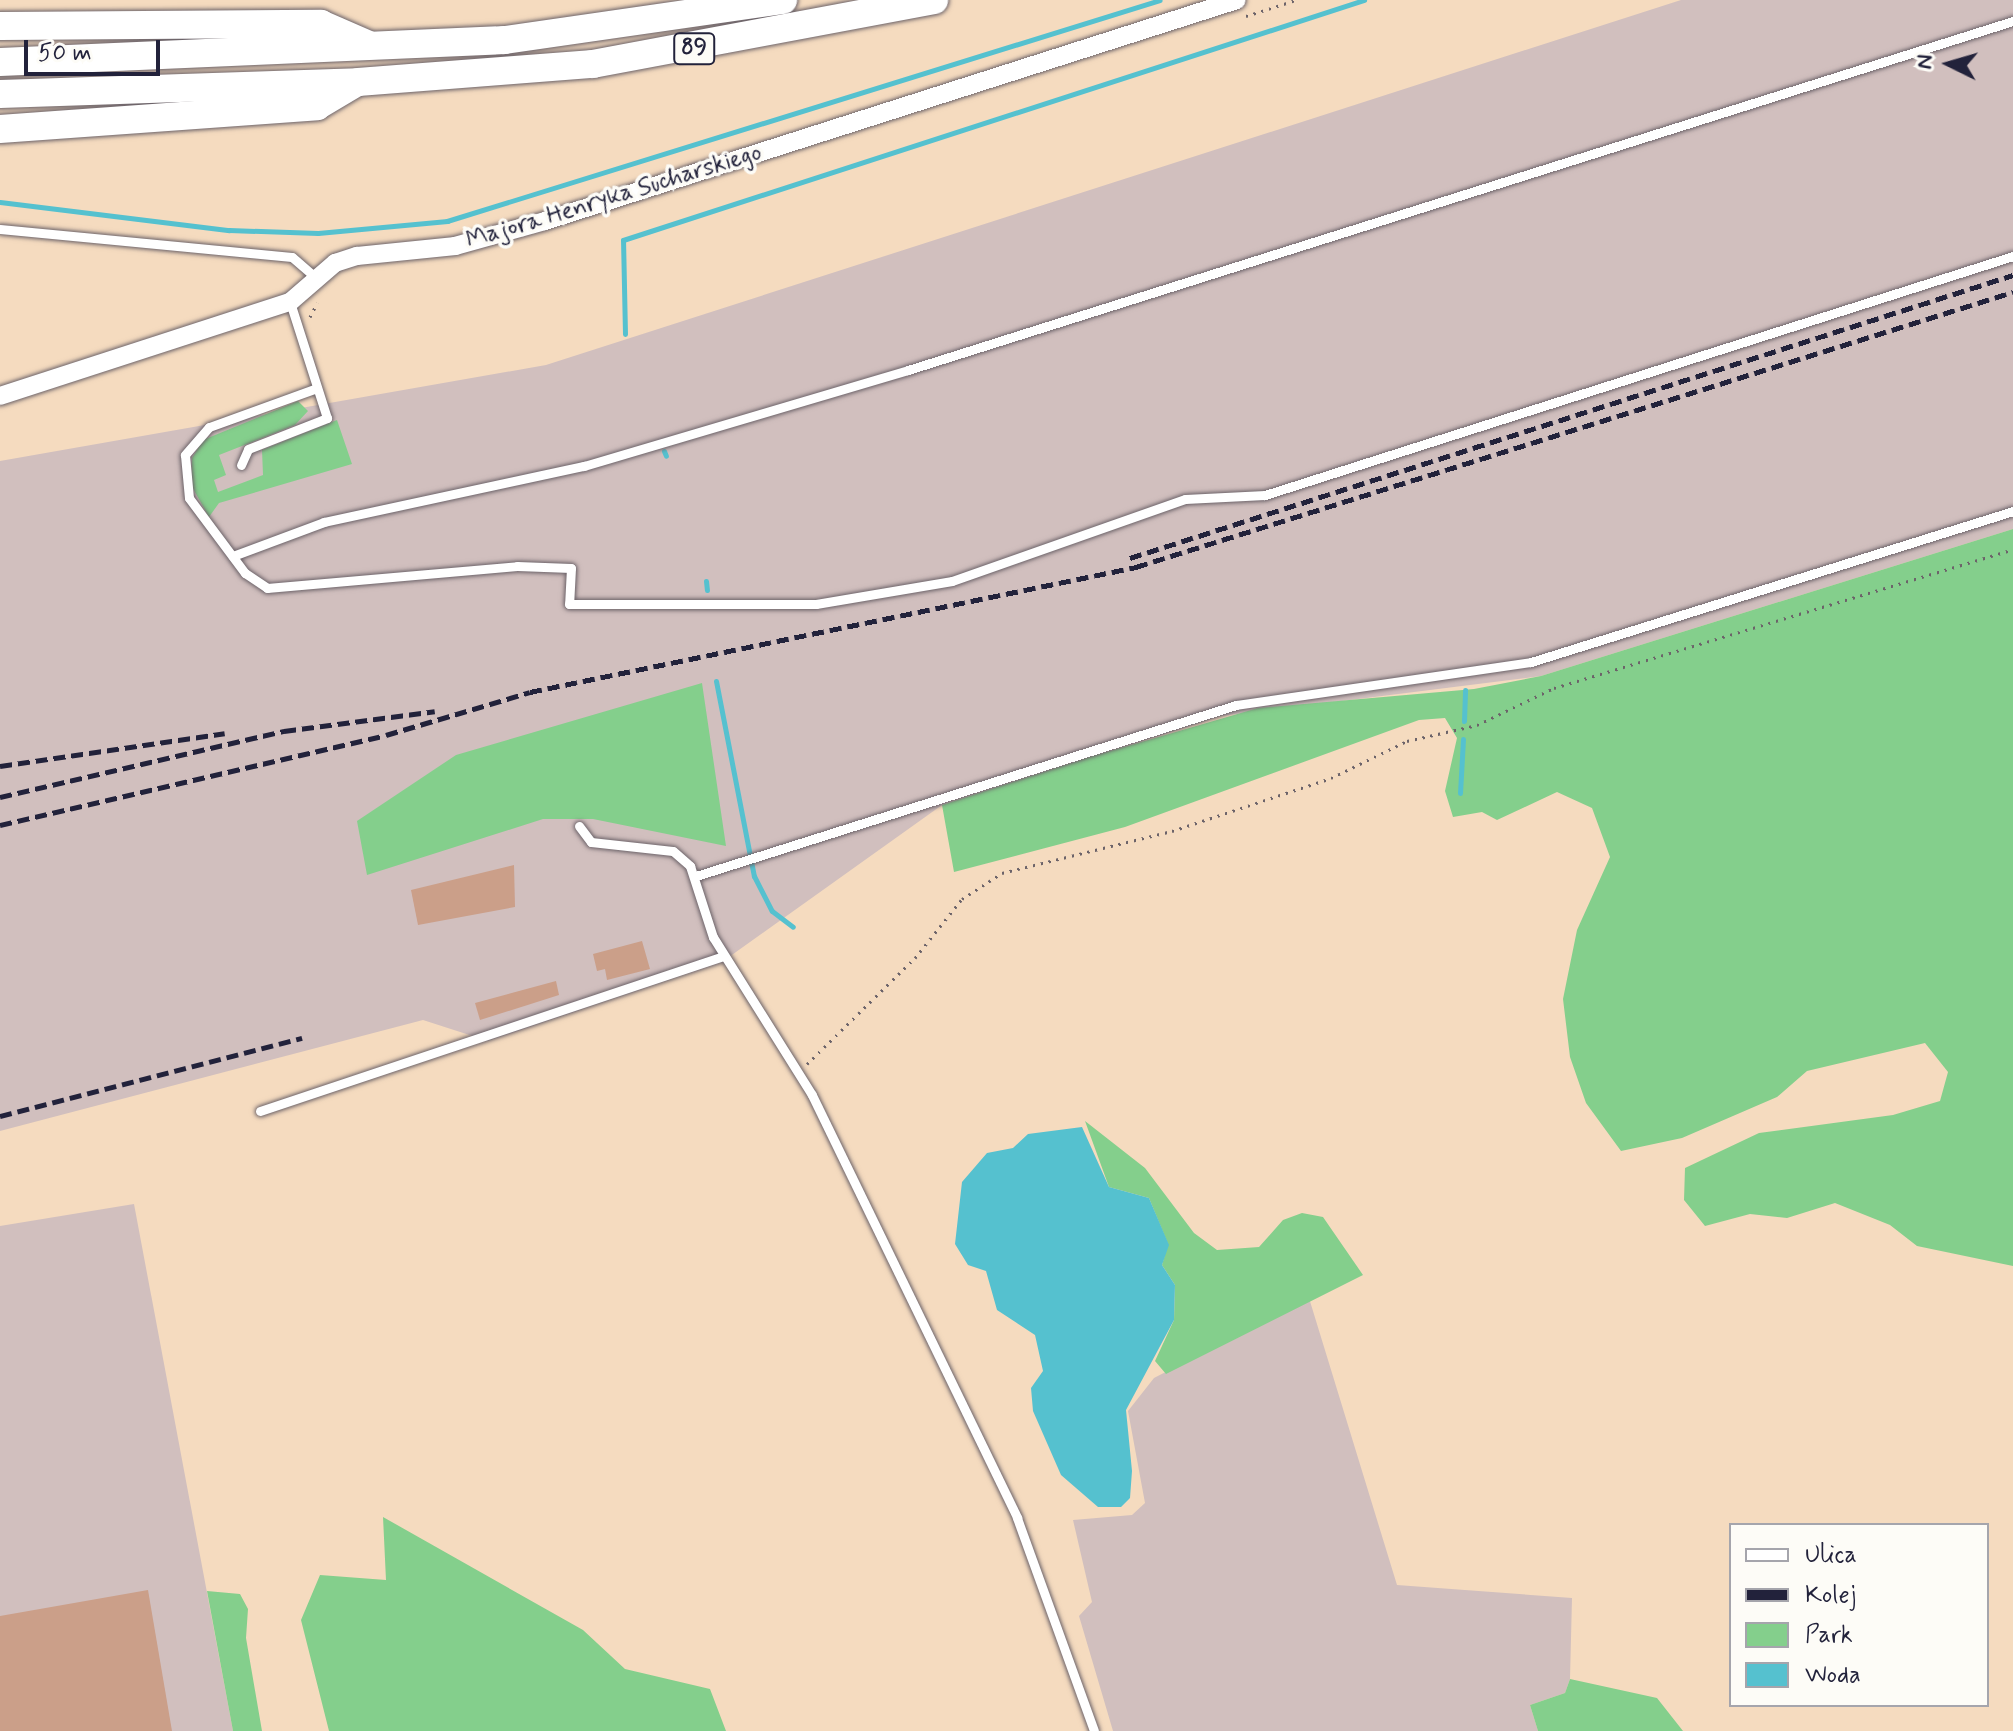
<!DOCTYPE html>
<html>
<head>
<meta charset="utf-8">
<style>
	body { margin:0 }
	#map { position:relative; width:2013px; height:1731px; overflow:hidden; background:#f5dbbf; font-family:Mynerve,sans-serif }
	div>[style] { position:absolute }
	.industrial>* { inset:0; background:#d1bfbe }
	.green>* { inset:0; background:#84cf8c }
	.water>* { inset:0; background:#55c1cf }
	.stream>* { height:5px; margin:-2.5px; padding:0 2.5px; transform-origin:2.5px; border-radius:2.5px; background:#55c1cf }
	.building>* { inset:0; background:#cb9f89 }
	.path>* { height:3px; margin-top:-1.5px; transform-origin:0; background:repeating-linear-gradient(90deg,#6c6369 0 2px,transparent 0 8px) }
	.roads { filter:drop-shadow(0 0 2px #6c6369) drop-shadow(0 0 2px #6c6369) }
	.service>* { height:9px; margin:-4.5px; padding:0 4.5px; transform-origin:4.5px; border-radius:4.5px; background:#fff }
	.minor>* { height:18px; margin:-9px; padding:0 9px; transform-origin:9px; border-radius:9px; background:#fff }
	.trunk>* { height:28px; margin:-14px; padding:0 14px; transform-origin:14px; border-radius:14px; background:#fff }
	.rail>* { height:5px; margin-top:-2.5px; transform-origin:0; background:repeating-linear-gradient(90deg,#22223b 0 12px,transparent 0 18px) }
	span { translate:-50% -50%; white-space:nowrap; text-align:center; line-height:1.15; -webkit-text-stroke:7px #fdfcf7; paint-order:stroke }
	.shield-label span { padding:2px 6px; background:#fdfcf7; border:2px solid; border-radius:6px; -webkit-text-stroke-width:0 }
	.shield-label { font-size:22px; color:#22223b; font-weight:700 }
	.street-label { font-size:24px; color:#22223b }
	.legend { position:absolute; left:1729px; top:1523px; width:260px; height:184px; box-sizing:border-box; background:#fdfcf7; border:2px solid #a5a5ac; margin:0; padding:10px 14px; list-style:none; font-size:24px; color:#22223b }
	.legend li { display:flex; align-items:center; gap:16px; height:40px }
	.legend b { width:40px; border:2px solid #a5a5ac }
	.north { position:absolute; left:1909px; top:24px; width:80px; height:80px; -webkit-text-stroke:6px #fdfcf7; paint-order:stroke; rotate:275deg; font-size:22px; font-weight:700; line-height:32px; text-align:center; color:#22223b }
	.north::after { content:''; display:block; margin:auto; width:28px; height:36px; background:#22223b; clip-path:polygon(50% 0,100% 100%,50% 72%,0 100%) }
	.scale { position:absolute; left:24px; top:40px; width:136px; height:36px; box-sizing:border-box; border:4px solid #22223b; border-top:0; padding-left:10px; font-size:24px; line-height:28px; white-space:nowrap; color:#22223b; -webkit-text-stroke:6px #fdfcf7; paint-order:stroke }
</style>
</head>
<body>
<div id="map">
	<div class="industrial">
		<i style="clip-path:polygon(1681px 0,2013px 0,2013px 529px,1541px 676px,1221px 716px,942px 805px,722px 962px,488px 1041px,423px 1020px,0 1131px,0 461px,546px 365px)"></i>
		<i style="clip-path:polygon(134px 1204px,233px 1731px,0 1731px,0 1226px)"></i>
		<i style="clip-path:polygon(1309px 1298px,1397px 1585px,1572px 1598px,1570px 1679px,1565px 1693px,1530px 1705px,1538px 1731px,1113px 1731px,1079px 1616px,1092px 1602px,1073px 1520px,1132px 1515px,1145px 1503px,1128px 1411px,1154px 1378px)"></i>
	</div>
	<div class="green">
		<i style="clip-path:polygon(298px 401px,308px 411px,295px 425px,219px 455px,226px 475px,214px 480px,218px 492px,263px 475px,262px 450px,337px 420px,352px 464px,219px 503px,209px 517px,191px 485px,192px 458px,203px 440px)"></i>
		<i style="clip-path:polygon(2013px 529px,2013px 1266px,1917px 1246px,1890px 1225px,1835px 1203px,1787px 1218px,1750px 1214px,1705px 1226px,1684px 1200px,1685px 1168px,1759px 1133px,1893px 1115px,1940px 1101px,1948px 1072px,1925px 1043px,1807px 1071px,1777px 1097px,1682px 1138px,1621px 1151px,1586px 1103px,1570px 1057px,1563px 999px,1577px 930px,1610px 857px,1592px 808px,1557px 792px,1497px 820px,1482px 812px,1453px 817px,1445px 791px,1457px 738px,1445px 718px,1419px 720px,1125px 827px,954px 872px,942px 805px,1093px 756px,1258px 708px,1474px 689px,1541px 676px)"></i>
		<i style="clip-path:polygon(702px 683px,726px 846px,593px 819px,543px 819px,367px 875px,357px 821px,456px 755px)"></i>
		<i style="clip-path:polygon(1085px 1121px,1145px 1168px,1194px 1233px,1217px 1250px,1259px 1247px,1283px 1220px,1302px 1213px,1323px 1217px,1363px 1275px,1166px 1374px,1155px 1361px,1174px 1320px,1175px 1285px,1162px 1265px,1168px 1244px,1149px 1198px,1109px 1187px)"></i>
		<i style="clip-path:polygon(383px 1517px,583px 1630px,625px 1669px,710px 1689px,726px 1731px,329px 1731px,301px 1620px,320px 1575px,386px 1580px)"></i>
		<i style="clip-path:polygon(207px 1591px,240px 1594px,248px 1609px,246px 1638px,262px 1731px,233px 1731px)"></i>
		<i style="clip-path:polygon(1570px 1679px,1657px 1698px,1683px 1731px,1538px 1731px,1530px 1705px,1565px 1693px)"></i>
	</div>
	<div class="water">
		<i style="clip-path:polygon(1082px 1127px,1109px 1187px,1149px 1198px,1169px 1245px,1162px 1265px,1175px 1285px,1174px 1320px,1126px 1410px,1132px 1471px,1130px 1498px,1121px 1507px,1098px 1507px,1061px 1475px,1033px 1411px,1031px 1388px,1043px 1371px,1035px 1335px,997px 1310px,986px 1271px,968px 1265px,955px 1244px,962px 1182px,987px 1153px,1013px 1148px,1028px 1134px)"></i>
	</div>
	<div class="stream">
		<i style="left:0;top:202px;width:231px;rotate:7deg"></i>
		<i style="left:229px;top:230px;width:89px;rotate:1.9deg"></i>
		<i style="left:318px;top:233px;width:130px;rotate:-5.3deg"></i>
		<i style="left:447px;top:221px;width:746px;rotate:-17.22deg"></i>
		<i style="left:625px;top:334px;width:94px;rotate:-91.2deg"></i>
		<i style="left:623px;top:240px;width:779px;rotate:-17.95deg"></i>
		<i style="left:664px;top:451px;width:5px;rotate:68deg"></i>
		<i style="left:706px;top:581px;width:9px;rotate:84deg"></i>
		<i style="left:716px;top:681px;width:199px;rotate:79deg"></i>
		<i style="left:754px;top:876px;width:39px;rotate:63deg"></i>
		<i style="left:772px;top:911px;width:26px;rotate:37deg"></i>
		<i style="left:1464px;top:721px;width:31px;rotate:-88deg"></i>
		<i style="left:1460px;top:793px;width:54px;rotate:-86.8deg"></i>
	</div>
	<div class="building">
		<i style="clip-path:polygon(514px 865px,515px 907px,418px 925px,411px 890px)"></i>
		<i style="clip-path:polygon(642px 941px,650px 969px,607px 980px,605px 969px,597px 971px,593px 954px)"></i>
		<i style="clip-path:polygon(556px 981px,559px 995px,480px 1020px,475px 1003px)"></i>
		<i style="clip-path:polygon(148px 1590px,172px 1731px,0 1731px,0 1616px)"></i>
	</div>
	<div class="path">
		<i style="left:1246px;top:16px;width:52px;rotate:-17.7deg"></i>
		<i style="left:310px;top:317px;width:16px;rotate:-63deg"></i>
		<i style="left:807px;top:1064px;width:151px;rotate:-44.5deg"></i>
		<i style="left:915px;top:958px;width:75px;rotate:-51.5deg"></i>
		<i style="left:962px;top:899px;width:48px;rotate:-33deg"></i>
		<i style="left:1002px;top:873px;width:175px;rotate:-13.9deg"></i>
		<i style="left:1172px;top:831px;width:168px;rotate:-18.4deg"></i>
		<i style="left:1331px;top:778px;width:85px;rotate:-26deg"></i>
		<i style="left:1407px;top:741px;width:72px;rotate:-12.9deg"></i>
		<i style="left:1477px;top:725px;width:85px;rotate:-25.7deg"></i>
		<i style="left:1554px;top:688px;width:480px;rotate:-16.8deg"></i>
	</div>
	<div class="roads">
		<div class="service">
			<i style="left:0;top:229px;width:293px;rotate:5.5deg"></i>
			<i style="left:292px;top:257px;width:30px;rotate:41deg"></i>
			<i style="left:317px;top:388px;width:115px;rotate:160.1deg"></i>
			<i style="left:209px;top:427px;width:37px;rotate:131deg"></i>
			<i style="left:185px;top:455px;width:43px;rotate:84.7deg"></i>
			<i style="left:189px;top:498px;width:94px;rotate:53.3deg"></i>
			<i style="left:245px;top:573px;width:27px;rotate:34deg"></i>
			<i style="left:267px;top:588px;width:251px;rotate:-5deg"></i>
			<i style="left:517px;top:566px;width:54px;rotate:2.1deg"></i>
			<i style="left:571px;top:568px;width:36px;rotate:93deg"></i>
			<i style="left:569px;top:604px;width:247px"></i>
			<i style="left:816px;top:604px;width:138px;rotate:-9.6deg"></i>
			<i style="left:952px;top:581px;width:247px;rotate:-19.4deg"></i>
			<i style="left:1185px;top:499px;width:80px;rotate:-2.9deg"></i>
			<i style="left:1265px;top:495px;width:785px;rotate:-17.72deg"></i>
			<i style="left:241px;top:465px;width:17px;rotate:-66deg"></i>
			<i style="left:248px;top:449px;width:85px;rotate:-21.4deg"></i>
			<i style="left:327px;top:418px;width:122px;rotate:-107.7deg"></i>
			<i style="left:233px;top:556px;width:97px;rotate:-20.5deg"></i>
			<i style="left:324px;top:522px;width:266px;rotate:-12.2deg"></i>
			<i style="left:584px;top:466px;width:338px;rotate:-16.5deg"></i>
			<i style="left:908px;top:370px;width:1159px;rotate:-17.53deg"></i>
			<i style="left:579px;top:826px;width:20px;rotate:53deg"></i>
			<i style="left:591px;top:842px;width:82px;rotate:6.3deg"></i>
			<i style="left:673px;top:851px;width:23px;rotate:41deg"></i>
			<i style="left:690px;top:866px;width:75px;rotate:72.1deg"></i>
			<i style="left:713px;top:937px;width:186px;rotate:57.9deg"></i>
			<i style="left:812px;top:1095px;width:470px;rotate:64.1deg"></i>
			<i style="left:1017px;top:1518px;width:226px;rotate:70.1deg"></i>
			<i style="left:696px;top:876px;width:566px;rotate:-17.57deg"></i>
			<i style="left:1236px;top:705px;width:298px;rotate:-8.3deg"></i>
			<i style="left:1531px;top:662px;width:505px;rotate:-17.39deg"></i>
			<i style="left:260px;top:1111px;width:488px;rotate:-18.5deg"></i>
		</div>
		<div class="minor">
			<i style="left:0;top:396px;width:305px;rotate:-18deg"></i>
			<i style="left:290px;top:302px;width:60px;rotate:-40.9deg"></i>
			<i style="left:335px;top:263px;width:23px;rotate:-18deg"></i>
			<i style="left:357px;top:256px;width:99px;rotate:-5.8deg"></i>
			<i style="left:455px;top:246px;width:93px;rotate:-15.5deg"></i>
			<i style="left:545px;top:221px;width:726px;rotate:-17.71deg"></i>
		</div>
		<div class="trunk">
			<i style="left:0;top:26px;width:321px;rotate:-0.4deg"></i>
			<i style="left:321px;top:24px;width:52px;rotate:23.6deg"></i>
			<i style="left:0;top:62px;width:505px;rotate:-2.49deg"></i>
			<i style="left:505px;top:40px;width:281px;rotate:-8.2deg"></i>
			<i style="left:0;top:94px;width:358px;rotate:-1.9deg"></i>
			<i style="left:358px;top:82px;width:236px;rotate:-4.4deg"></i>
			<i style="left:593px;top:64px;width:347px;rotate:-10.6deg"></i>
			<i style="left:0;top:129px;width:318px;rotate:-4.1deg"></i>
			<i style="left:317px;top:106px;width:43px;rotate:-30.7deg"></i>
		</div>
	</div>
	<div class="rail">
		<i style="left:1130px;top:558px;width:927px;rotate:-17.77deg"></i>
		<i style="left:0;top:766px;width:227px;rotate:-8.3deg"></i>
		<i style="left:0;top:797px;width:292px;rotate:-13.1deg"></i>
		<i style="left:284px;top:731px;width:152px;rotate:-7.5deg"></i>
		<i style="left:0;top:825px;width:396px;rotate:-13.1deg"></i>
		<i style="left:386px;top:735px;width:150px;rotate:-16.6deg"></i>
		<i style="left:530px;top:692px;width:619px;rotate:-11.65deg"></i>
		<i style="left:1136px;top:567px;width:919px;rotate:-17.41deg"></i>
		<i style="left:0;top:1116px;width:312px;rotate:-14.5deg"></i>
	</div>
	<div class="shield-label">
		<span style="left:694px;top:49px">89</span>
	</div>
	<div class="street-label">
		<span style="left:614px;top:197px;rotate:-17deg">Majora Henryka Sucharskiego</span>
	</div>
	<ul class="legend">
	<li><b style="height:10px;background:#fff"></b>Ulica</li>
	<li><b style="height:10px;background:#22223b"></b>Kolej</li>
	<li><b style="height:22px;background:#84cf8c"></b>Park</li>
	<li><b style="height:22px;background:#55c1cf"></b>Woda</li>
	</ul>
	<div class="north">N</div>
	<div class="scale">50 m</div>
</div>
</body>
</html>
